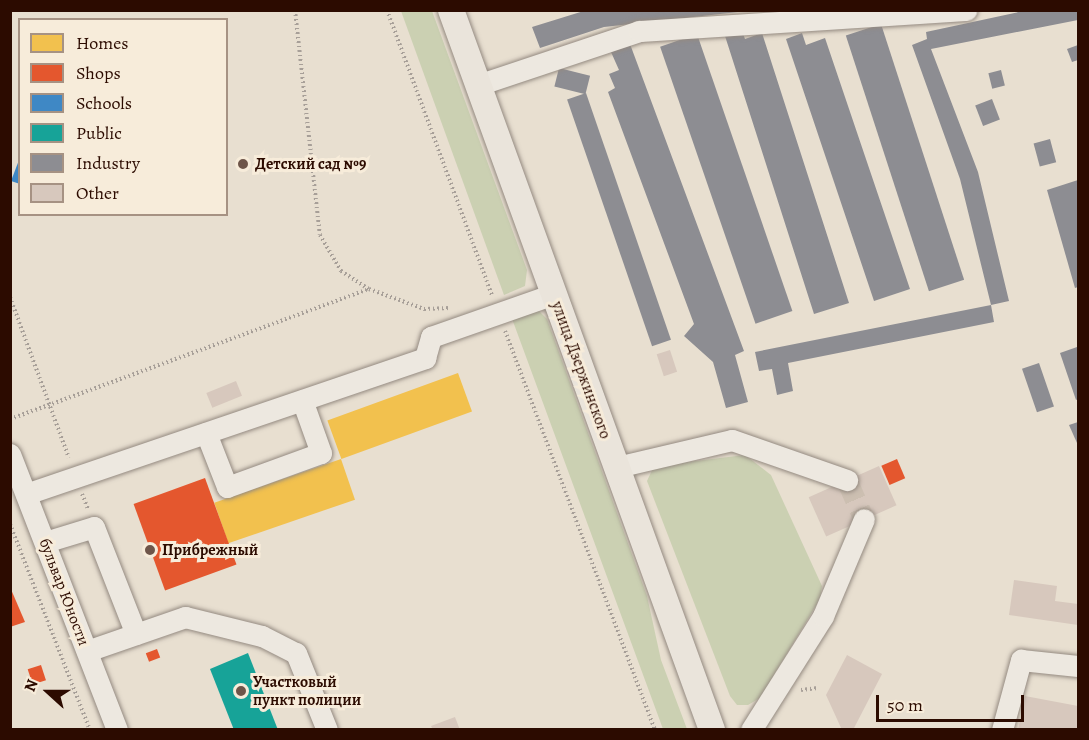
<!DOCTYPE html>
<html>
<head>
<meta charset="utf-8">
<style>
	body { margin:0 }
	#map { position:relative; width:1089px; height:740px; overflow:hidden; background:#e8dfd0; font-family:Alegreya,serif }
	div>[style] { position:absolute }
	.green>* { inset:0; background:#cbd0b2 }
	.homes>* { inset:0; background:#f2c14e; transform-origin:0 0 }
	.shops>* { inset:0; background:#e4572e; transform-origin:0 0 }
	.schools>* { inset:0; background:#3f88c5 }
	.public>* { inset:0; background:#17a398 }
	.industry>* { inset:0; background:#8d8d92; transform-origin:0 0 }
	.building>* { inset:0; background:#d7c8bd; transform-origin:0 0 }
	.minor-tunnel>* { height:21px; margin-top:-10.5px; transform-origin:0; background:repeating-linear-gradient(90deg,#ccbfb1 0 21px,transparent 0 31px) }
	.path>* { height:4px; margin-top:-2px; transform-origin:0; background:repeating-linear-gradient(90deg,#a79f98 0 1.5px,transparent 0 4.5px) }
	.roads { filter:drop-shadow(0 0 2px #948a81) drop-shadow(0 0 2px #948a81) }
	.minor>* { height:21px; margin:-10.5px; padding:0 10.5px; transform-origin:10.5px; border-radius:10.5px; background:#ede8e0 }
	.major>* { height:26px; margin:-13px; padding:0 13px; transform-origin:13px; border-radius:13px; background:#eae4db }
	.dots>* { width:16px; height:16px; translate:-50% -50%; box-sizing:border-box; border:3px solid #f7ecda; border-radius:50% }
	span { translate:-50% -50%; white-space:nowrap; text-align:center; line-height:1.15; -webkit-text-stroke:6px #f7ecda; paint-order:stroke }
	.poi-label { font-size:16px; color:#2c0b00; font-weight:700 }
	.left { translate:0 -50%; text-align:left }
	.street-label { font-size:16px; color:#2c0b00 }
	.frame { position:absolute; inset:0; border:12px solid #2c0b00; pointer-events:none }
	.legend { position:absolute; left:18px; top:18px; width:210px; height:198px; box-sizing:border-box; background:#f7ecda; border:2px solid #a69283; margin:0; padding:8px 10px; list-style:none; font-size:18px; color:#2c0b00 }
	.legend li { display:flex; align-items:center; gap:12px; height:30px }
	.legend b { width:30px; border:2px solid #a69283 }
	.north { position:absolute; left:18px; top:662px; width:60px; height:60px; -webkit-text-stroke:4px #f7ecda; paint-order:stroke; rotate:291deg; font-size:16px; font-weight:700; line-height:24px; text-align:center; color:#2c0b00 }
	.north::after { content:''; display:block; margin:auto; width:21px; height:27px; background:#2c0b00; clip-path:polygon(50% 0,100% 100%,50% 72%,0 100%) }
	.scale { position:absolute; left:876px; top:695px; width:148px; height:27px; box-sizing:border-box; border:3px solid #2c0b00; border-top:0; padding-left:8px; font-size:18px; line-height:21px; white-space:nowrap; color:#2c0b00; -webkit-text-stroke:4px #f7ecda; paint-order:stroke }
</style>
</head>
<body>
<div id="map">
	<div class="green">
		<i style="clip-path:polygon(401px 11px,432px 11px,527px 270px,525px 286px,504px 295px)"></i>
		<i style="clip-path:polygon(538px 310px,547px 319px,647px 596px,661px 660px,687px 729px,663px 729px,511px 316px)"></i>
		<i style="clip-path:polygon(745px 455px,771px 475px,822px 586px,820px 599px,760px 698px,748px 705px,737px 705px,730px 696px,647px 481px,654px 466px)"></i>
	</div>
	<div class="homes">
		<i style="left:458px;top:373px;width:41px;height:139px;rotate:70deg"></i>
		<i style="left:341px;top:459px;width:43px;height:134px;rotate:71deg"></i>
	</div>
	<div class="shops">
		<i style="left:897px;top:459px;width:21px;height:17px;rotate:67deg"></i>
		<i style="left:205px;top:478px;width:92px;height:76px;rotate:70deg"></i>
		<i style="clip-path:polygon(10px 587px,25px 622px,10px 627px)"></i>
		<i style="left:157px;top:649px;width:9px;height:12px;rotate:69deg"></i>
		<i style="left:41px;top:665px;width:16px;height:14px;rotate:72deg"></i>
	</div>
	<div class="schools">
		<i style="clip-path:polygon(19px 160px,20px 160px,20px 184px,11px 181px)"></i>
	</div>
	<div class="public">
		<i style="clip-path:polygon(248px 653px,278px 730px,234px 730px,210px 669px)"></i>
	</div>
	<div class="industry">
		<i style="clip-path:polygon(587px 10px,738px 10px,738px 12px,604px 27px,540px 48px,532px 27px)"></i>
		<i style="clip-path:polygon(1028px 10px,1078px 10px,1078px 20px,931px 49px,978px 172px,1009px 301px,991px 305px,960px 179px,912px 45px,927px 39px,926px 32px)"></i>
		<i style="left:881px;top:24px;width:269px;height:37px;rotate:72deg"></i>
		<i style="clip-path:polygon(742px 31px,745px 39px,762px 33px,849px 303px,814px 314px,725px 36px)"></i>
		<i style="clip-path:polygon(802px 33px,806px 45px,825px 38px,910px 289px,874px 301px,786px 39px)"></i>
		<i style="left:697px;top:34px;width:293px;height:39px;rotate:71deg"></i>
		<i style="clip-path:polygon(630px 44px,744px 351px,735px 355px,748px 402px,726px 408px,713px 362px,684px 336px,694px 324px,608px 92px,615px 88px,609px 74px,619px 70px,611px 52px)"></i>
		<i style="clip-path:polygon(1078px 45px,1078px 60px,1072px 62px,1067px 49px)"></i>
		<i style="left:559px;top:68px;width:32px;height:19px;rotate:14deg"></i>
		<i style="left:1001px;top:70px;width:16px;height:13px;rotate:76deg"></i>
		<i style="left:586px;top:93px;width:261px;height:20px;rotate:71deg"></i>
		<i style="left:992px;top:99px;width:22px;height:18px;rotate:69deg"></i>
		<i style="left:1050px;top:139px;width:24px;height:17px;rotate:75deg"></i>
		<i style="clip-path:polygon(1078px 180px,1078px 287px,1075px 288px,1047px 190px)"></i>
		<i style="clip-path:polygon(991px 305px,994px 322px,788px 363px,793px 391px,777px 395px,772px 369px,759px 371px,755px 352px)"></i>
		<i style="clip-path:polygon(1077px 347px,1078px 399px,1076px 400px,1060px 353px)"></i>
		<i style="left:1039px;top:363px;width:46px;height:18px;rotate:71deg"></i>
		<i style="clip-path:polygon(1078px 422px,1078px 442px,1077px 443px,1069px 425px)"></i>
	</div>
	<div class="building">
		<i style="left:670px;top:350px;width:23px;height:14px;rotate:72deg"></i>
		<i style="left:236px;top:381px;width:16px;height:32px;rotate:68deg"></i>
		<i style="left:879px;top:466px;width:43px;height:77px;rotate:66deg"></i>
		<i style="clip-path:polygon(1014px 580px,1057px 586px,1055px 601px,1078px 604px,1078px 625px,1009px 615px)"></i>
		<i style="clip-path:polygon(847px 655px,882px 674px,853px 730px,842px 730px,826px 695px)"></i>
		<i style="clip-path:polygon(1025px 696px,1078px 706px,1078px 730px,1018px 730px)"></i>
		<i style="clip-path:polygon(455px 717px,460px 730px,433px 730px,431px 726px)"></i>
	</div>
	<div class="minor-tunnel">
		<i style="left:847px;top:480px;width:43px;rotate:66.4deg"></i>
	</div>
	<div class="path">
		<i style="left:295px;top:10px;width:226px;rotate:83.7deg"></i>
		<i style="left:320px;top:235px;width:42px;rotate:59.7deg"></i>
		<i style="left:341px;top:271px;width:33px;rotate:33deg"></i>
		<i style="left:369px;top:289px;width:59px;rotate:20deg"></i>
		<i style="left:424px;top:309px;width:26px;rotate:-2deg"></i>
		<i style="left:387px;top:10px;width:305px;rotate:69.8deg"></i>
		<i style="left:10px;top:297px;width:171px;rotate:69.9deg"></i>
		<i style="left:505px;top:331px;width:426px;rotate:69.4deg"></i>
		<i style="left:10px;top:419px;width:382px;rotate:-19.9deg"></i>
		<i style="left:82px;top:494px;width:16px;rotate:68deg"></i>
		<i style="left:10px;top:524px;width:221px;rotate:68.8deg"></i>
		<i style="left:801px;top:690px;width:17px;rotate:-7deg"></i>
	</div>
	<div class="roads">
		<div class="minor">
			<i style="left:478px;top:85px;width:170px;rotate:-18.5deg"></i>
			<i style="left:639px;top:31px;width:328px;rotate:-3.7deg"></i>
			<i style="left:206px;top:433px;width:58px;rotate:68.7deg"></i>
			<i style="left:227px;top:487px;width:100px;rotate:-19.9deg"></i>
			<i style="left:321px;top:453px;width:56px;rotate:-109.7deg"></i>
			<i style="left:10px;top:454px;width:296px;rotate:68.8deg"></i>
			<i style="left:617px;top:467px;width:118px;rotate:-13.2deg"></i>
			<i style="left:732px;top:440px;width:122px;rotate:19.2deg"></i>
			<i style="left:26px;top:494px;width:422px;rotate:-18.8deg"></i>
			<i style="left:425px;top:358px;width:22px;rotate:-74deg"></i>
			<i style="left:431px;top:337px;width:130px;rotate:-19.3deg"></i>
			<i style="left:45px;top:542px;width:51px;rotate:-17deg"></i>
			<i style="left:94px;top:527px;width:115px;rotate:68.6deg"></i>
			<i style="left:87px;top:651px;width:104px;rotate:-19.1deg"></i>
			<i style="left:185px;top:617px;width:79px;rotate:13.9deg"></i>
			<i style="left:262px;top:636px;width:38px;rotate:27deg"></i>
			<i style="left:296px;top:653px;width:83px;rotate:68.1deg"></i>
			<i style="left:751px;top:730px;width:135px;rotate:-57.7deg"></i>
			<i style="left:823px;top:616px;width:105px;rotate:-67.1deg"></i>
			<i style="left:1002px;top:730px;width:73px;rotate:-74.8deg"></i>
			<i style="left:1021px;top:660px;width:57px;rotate:6deg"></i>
		</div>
		<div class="major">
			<i style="left:451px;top:10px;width:766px;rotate:70.07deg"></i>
		</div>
	</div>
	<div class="dots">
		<i style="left:243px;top:164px;background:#6e5549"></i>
		<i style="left:150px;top:550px;background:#6e5549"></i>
		<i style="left:241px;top:691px;background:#6e5549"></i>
	</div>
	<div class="poi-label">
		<span class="left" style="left:255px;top:164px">Детский сад №9</span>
		<span class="left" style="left:162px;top:550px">Прибрежный</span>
		<span class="left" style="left:253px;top:691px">Участковый<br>пункт полиции</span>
	</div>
	<div class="street-label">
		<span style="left:581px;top:370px;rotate:70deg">улица Дзержинского</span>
		<span style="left:64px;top:592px;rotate:69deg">бульвар Юности</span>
	</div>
	<div class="frame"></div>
	<ul class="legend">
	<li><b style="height:16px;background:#f2c14e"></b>Homes</li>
	<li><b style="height:16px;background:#e4572e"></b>Shops</li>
	<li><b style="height:16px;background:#3f88c5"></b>Schools</li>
	<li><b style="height:16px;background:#17a398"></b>Public</li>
	<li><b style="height:16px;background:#8d8d92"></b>Industry</li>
	<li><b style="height:16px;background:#d7c8bd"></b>Other</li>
	</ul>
	<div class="north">N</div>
	<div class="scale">50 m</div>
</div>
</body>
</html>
